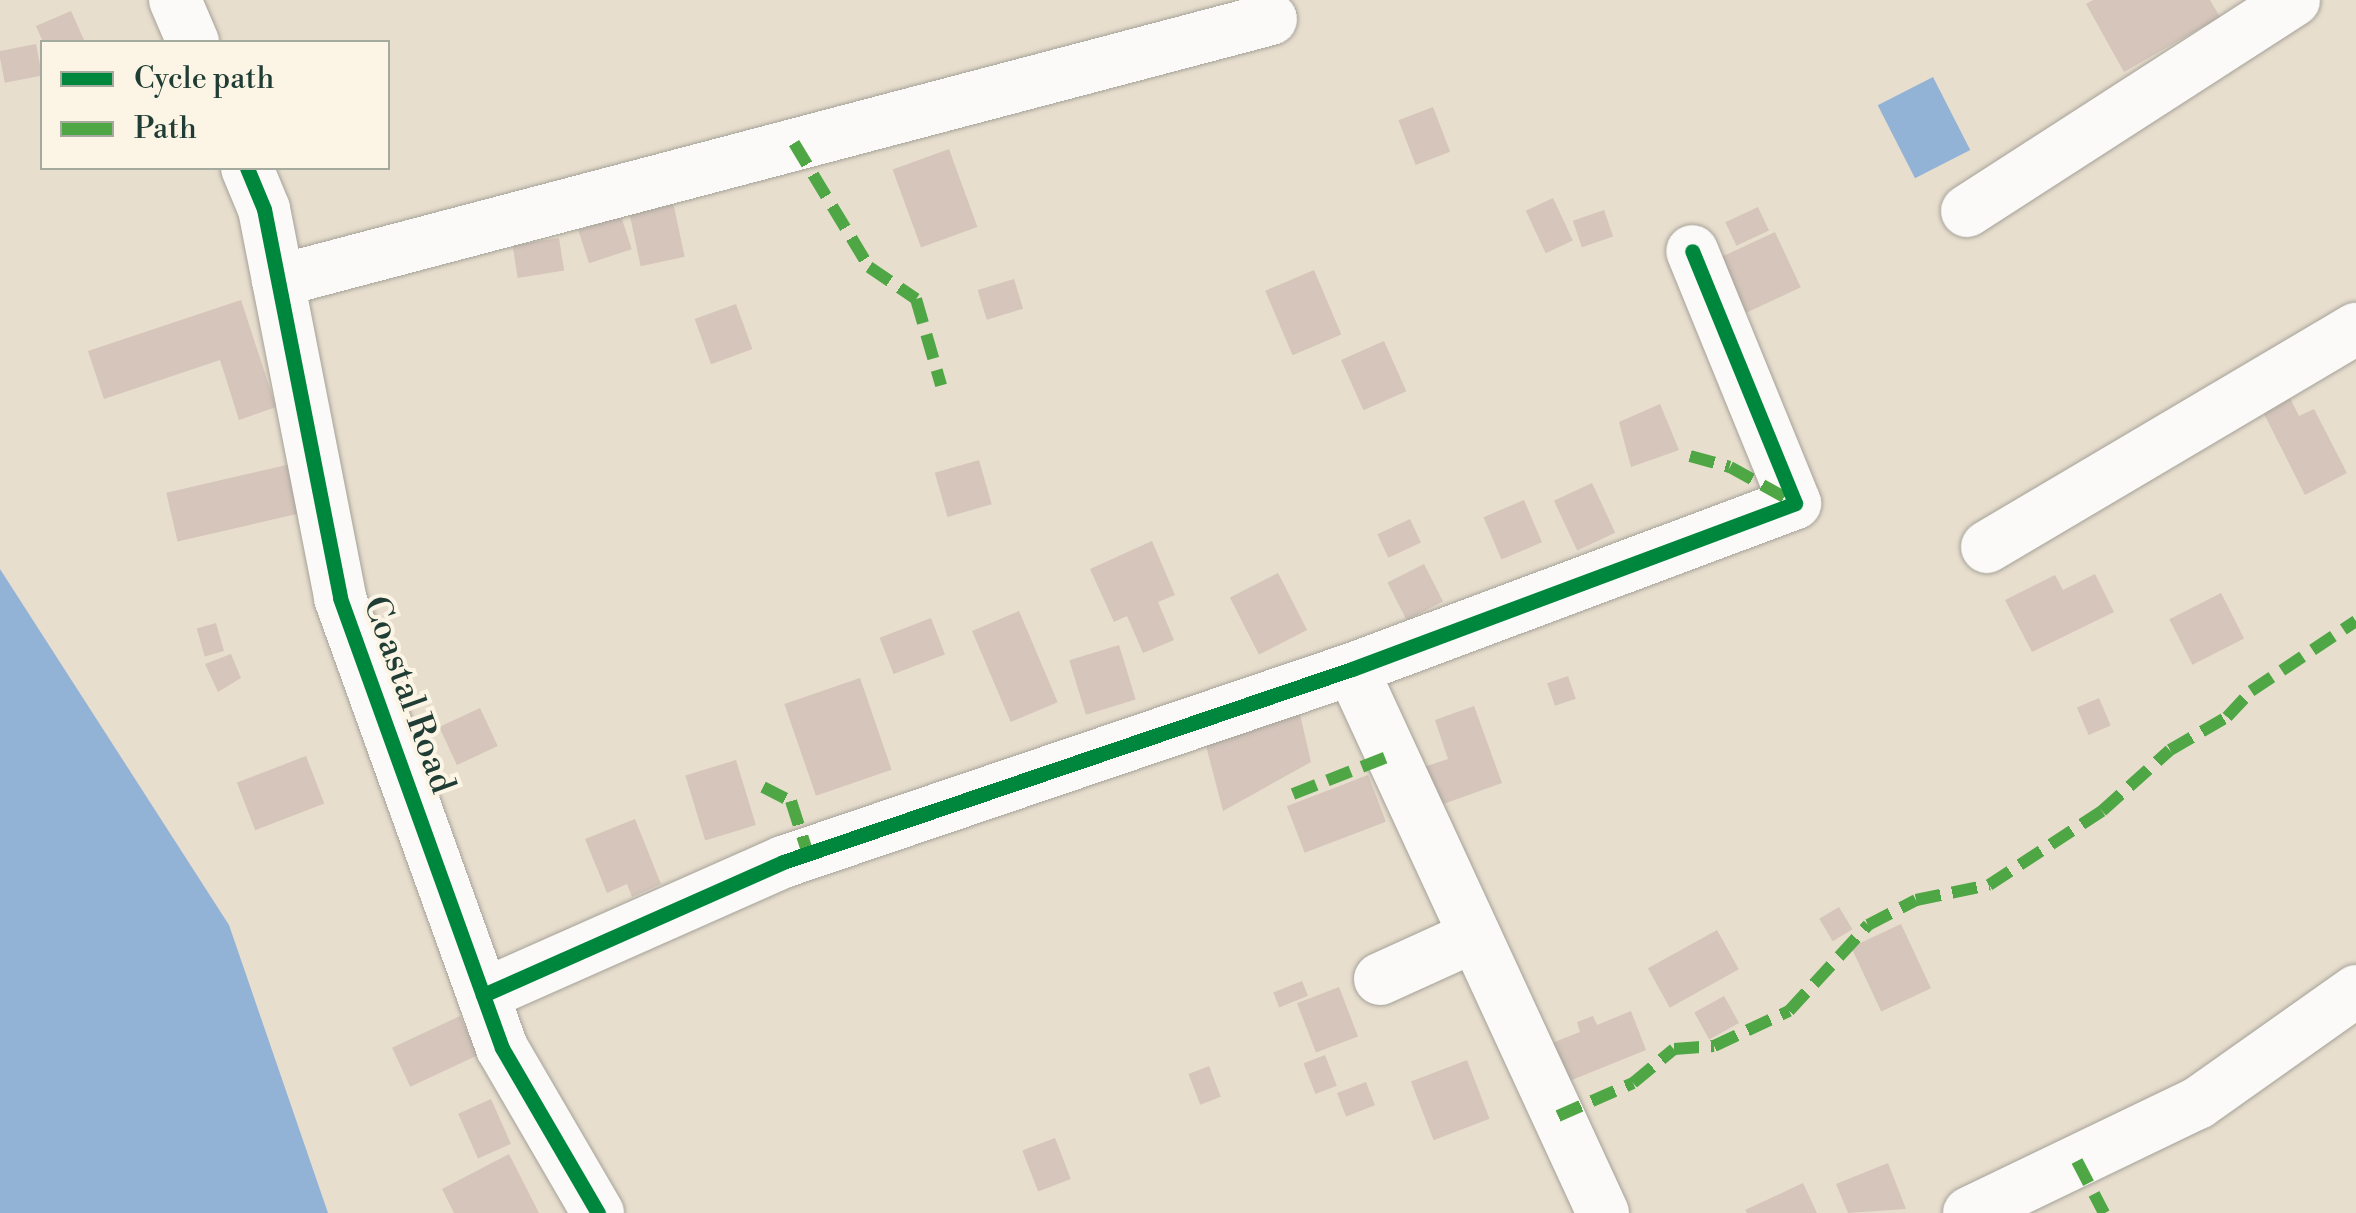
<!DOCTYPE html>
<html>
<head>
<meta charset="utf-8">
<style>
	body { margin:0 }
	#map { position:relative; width:2356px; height:1213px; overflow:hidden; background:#e8dece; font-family:"Libre Bodoni",serif }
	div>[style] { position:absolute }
	.water>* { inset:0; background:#93b3d6; transform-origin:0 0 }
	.building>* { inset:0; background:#d5c5bb; transform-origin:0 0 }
	.roads { filter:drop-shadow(0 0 2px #a4a298) drop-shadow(0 0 2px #a4a298) }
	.minor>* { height:52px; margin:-26px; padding:0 26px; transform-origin:26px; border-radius:26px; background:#fcfaf8 }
	.quiet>* { height:12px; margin-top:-6px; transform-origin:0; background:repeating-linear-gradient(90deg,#4fa644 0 25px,transparent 0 37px) }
	.cycleway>* { height:15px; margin:-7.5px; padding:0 7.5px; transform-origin:7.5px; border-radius:7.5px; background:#00873e }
	span { translate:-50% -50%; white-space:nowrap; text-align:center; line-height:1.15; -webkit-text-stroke:8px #fcf5e5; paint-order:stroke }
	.street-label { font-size:35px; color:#1f3d34 }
	.legend { position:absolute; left:40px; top:40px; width:350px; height:130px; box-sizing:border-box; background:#fcf5e5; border:2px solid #a4ab9e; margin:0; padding:12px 18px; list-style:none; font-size:30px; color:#1f3d34 }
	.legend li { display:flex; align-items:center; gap:20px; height:50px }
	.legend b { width:50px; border:2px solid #a4ab9e }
</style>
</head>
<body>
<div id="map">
	<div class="water">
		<i style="left:1933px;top:77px;width:82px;height:62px;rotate:63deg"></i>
		<i style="clip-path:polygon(0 569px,229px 925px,328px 1213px,0 1213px)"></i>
	</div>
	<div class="building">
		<i style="clip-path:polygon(2093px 0,2210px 0,2220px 17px,2124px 72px,2086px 4px)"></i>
		<i style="clip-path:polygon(71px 11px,85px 42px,43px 42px,36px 26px)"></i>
		<i style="left:36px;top:44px;width:32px;height:38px;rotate:79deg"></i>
		<i style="left:1433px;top:107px;width:48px;height:37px;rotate:69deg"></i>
		<i style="left:949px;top:149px;width:83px;height:60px;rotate:70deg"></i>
		<i style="left:1553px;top:198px;width:47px;height:30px;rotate:65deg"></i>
		<i style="left:673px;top:202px;width:56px;height:45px;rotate:78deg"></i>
		<i style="left:1758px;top:207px;width:26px;height:36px;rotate:65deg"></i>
		<i style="left:1604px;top:210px;width:28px;height:33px;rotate:71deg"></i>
		<i style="left:621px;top:216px;width:35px;height:45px;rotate:72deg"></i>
		<i style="left:1775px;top:232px;width:61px;height:60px;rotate:65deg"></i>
		<i style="left:559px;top:238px;width:33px;height:47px;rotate:81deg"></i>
		<i style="left:1314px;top:270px;width:70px;height:53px;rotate:67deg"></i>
		<i style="left:1014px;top:279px;width:31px;height:38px;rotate:73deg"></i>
		<i style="clip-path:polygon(241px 300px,276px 407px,239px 420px,220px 360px,104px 399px,88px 351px)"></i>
		<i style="left:736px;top:304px;width:48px;height:44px;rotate:70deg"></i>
		<i style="left:1384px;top:341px;width:55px;height:47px;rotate:66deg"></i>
		<i style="clip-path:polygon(2286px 390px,2299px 416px,2314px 409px,2347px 473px,2305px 495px,2259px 404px)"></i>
		<i style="clip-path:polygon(1660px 404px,1679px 450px,1631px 467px,1619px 422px)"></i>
		<i style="left:979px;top:460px;width:46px;height:46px;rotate:74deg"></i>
		<i style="left:291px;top:464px;width:50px;height:128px;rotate:77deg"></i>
		<i style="left:1592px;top:483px;width:55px;height:42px;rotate:65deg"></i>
		<i style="left:1524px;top:500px;width:46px;height:44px;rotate:67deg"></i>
		<i style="left:1410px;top:519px;width:26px;height:36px;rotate:65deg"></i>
		<i style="clip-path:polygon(1152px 541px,1175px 595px,1158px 602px,1174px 640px,1143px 653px,1127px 616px,1114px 622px,1090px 569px)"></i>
		<i style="left:1424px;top:564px;width:42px;height:41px;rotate:63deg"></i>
		<i style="left:1278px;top:573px;width:64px;height:54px;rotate:63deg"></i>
		<i style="clip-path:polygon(2095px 574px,2114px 612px,2032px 652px,2005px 600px,2055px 575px,2063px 590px)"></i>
		<i style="left:2221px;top:593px;width:51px;height:58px;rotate:63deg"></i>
		<i style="left:1019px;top:611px;width:99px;height:51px;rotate:67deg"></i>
		<i style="left:931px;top:618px;width:39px;height:55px;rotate:69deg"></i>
		<i style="left:216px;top:623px;width:29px;height:20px;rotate:74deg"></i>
		<i style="left:1119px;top:645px;width:57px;height:52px;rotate:73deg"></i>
		<i style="clip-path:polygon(231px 654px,241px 678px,218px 692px,205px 664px)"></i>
		<i style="left:1568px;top:676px;width:24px;height:22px;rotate:71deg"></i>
		<i style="left:860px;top:678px;width:97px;height:80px;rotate:71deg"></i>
		<i style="clip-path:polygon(1296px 697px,1311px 762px,1223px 811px,1204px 738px)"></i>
		<i style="left:2099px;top:698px;width:30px;height:24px;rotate:67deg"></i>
		<i style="clip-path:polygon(1474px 706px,1502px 783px,1435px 807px,1421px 768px,1448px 759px,1435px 720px)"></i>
		<i style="left:480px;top:708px;width:42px;height:45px;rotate:65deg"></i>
		<i style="left:306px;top:756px;width:51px;height:74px;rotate:69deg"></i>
		<i style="left:736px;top:760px;width:68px;height:53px;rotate:73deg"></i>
		<i style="left:1368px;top:775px;width:50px;height:87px;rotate:69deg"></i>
		<i style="clip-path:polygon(635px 819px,661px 884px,632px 897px,627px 884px,607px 893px,585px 839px)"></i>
		<i style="left:1839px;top:907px;width:26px;height:23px;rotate:59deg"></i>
		<i style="left:1901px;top:924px;width:71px;height:55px;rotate:65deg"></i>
		<i style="left:1717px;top:930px;width:45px;height:79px;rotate:61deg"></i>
		<i style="left:1302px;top:981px;width:16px;height:31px;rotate:68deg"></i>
		<i style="left:1339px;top:987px;width:53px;height:45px;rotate:69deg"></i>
		<i style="left:1724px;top:996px;width:31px;height:34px;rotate:61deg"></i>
		<i style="clip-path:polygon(1631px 1011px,1646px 1050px,1562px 1084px,1547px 1045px,1580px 1032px,1577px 1022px,1593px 1016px,1597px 1025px)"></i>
		<i style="left:460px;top:1016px;width:43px;height:75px;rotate:65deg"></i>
		<i style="left:1325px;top:1055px;width:33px;height:23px;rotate:69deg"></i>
		<i style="left:1467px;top:1060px;width:63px;height:60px;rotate:69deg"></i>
		<i style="left:1209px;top:1066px;width:33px;height:22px;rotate:69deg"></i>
		<i style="left:1366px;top:1082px;width:25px;height:31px;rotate:69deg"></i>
		<i style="left:491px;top:1099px;width:49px;height:36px;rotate:66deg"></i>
		<i style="left:1055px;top:1138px;width:44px;height:35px;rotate:69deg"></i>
		<i style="clip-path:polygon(509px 1154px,539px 1213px,454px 1213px,442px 1189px)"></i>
		<i style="clip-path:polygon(1888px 1163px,1906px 1209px,1848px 1213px,1836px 1184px)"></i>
		<i style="clip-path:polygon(1803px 1183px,1817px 1213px,1747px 1213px,1745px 1210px)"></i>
	</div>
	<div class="roads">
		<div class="minor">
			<i style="left:175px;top:0;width:46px;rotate:66.8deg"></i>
			<i style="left:247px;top:168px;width:44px;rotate:67.5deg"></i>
			<i style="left:264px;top:209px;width:396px;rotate:78.9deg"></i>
			<i style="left:340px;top:598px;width:478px;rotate:70.2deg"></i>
			<i style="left:502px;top:1048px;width:191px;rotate:59.8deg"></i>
			<i style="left:1967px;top:211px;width:389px;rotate:-32.8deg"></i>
			<i style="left:278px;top:281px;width:1027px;rotate:-14.78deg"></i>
			<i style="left:1987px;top:547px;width:429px;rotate:-30.6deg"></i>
			<i style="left:1352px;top:669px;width:599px;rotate:65.23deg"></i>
			<i style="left:1380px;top:979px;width:104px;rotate:-24.4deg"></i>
			<i style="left:483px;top:995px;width:328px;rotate:-23.9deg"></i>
			<i style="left:783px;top:862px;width:601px;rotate:-18.74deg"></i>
			<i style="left:1352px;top:669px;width:473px;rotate:-20.5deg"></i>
			<i style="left:1795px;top:503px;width:272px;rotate:-112.2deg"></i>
			<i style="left:1969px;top:1213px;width:254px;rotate:-25.7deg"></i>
			<i style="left:2198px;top:1103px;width:194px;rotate:-35.3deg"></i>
		</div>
	</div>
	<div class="quiet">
		<i style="left:794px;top:143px;width:145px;rotate:58.8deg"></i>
		<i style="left:869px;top:267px;width:57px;rotate:34.2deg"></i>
		<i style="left:916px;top:299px;width:90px;rotate:73.8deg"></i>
		<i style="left:1690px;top:456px;width:41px;rotate:15.4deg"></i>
		<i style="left:1730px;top:467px;width:74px;rotate:29deg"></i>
		<i style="left:763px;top:787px;width:31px;rotate:27deg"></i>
		<i style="left:791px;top:801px;width:56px;rotate:72.2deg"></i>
		<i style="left:1293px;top:794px;width:106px;rotate:-21.5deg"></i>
		<i style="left:1558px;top:1116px;width:82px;rotate:-23.7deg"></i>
		<i style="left:1633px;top:1083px;width:53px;rotate:-39.7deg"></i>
		<i style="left:1674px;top:1049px;width:40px;rotate:-4.3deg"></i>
		<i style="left:1714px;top:1046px;width:83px;rotate:-25deg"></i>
		<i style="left:1789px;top:1011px;width:117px;rotate:-47.4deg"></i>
		<i style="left:1868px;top:925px;width:54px;rotate:-27.5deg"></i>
		<i style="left:1916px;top:900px;width:75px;rotate:-11.6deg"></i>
		<i style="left:1989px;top:885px;width:135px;rotate:-33.2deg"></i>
		<i style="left:2102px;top:811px;width:91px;rotate:-41.9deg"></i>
		<i style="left:2170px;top:750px;width:66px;rotate:-30.1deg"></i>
		<i style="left:2227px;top:717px;width:35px;rotate:-47deg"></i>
		<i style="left:2251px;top:691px;width:126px;rotate:-33.7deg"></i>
		<i style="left:2077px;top:1161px;width:59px;rotate:62.6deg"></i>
	</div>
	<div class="cycleway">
		<i style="left:247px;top:168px;width:44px;rotate:67.5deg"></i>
		<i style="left:264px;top:209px;width:396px;rotate:78.9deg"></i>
		<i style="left:340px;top:598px;width:478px;rotate:70.2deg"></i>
		<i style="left:502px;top:1048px;width:191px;rotate:59.8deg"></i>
		<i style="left:483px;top:995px;width:328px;rotate:-23.9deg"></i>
		<i style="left:783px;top:862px;width:601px;rotate:-18.74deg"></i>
		<i style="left:1352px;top:669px;width:473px;rotate:-20.5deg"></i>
		<i style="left:1795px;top:503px;width:272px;rotate:-112.2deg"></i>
	</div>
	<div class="street-label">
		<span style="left:408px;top:695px;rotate:70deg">Coastal Road</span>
	</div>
	<ul class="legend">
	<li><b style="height:12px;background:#00873e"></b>Cycle path</li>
	<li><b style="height:12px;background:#4fa644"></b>Path</li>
	</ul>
</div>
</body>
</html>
